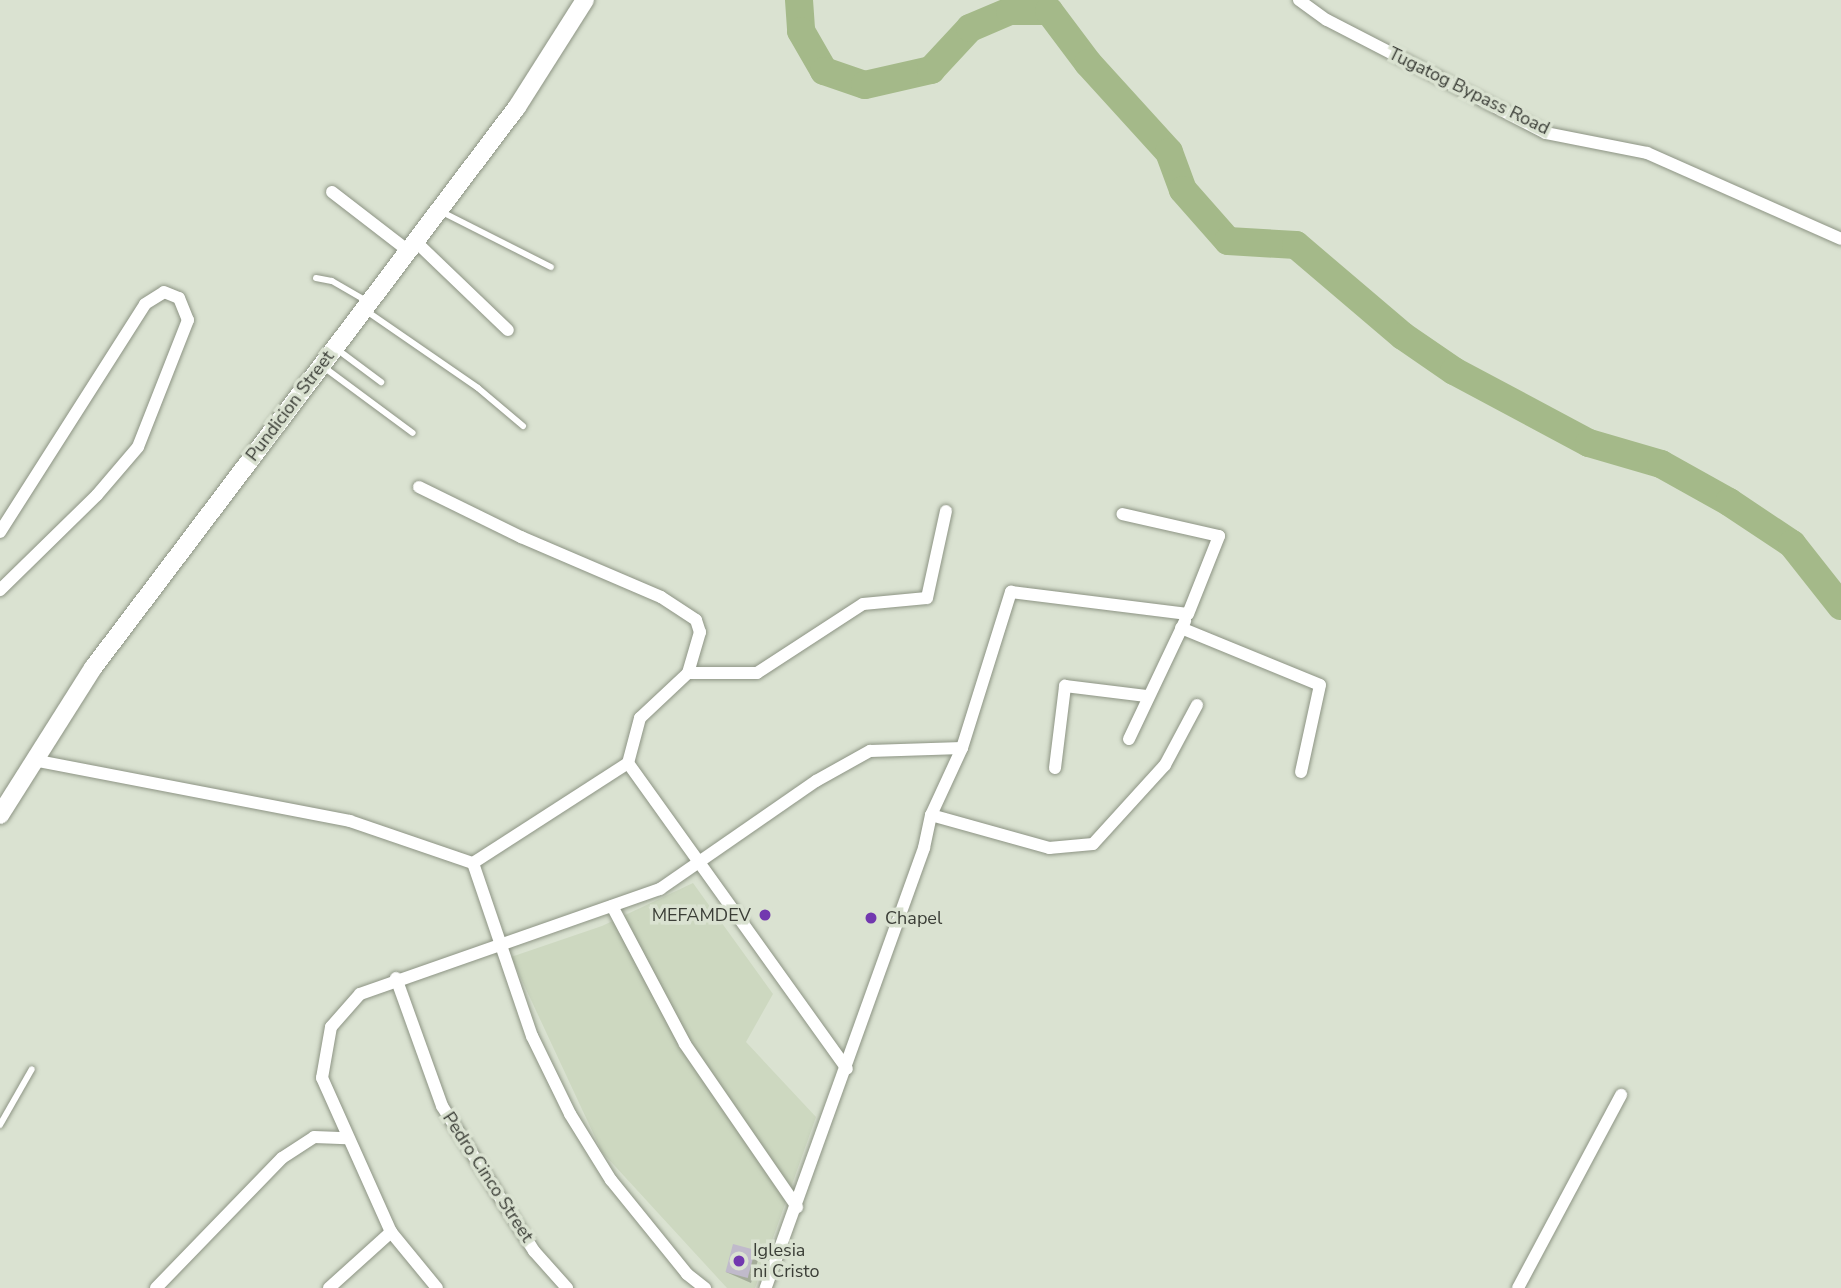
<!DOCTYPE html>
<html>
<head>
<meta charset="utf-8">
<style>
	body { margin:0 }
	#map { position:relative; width:1841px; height:1288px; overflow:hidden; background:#dae2d1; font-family:"Nunito Sans",sans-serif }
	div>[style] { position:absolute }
	.built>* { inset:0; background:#cdd8c0 }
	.shadow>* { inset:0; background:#0003 }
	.river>* { height:28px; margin:-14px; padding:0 14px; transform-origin:14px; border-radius:14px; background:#a4b989 }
	.building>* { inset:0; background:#c0bacb; transform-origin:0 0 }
	.roads { filter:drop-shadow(0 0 2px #8d9484) drop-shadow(0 0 2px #8d9484) }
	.service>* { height:6px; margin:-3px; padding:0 3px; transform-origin:3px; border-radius:3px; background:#fff }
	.minor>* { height:12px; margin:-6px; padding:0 6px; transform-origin:6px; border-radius:6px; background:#fff }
	.secondary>* { height:18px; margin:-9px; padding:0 9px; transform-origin:9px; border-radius:9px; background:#fff }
	.dots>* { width:19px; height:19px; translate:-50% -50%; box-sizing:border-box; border:4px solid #dae2d1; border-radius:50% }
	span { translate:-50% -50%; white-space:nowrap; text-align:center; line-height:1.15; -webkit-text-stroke:7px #dae2d1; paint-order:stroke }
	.street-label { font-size:18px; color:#3b3e37 }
	.poi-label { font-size:18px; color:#3b3e37 }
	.right { translate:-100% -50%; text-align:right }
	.left { translate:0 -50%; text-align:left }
</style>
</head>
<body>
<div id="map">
	<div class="built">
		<i style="clip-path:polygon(693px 883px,773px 994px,746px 1042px,816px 1117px,755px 1288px,727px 1288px,602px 1152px,511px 957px,602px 926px)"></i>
	</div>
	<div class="shadow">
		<i style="clip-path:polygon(754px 1252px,759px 1257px,751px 1283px,726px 1272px)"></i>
	</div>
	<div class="river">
		<i style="left:799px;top:0;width:31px;rotate:86deg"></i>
		<i style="left:801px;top:31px;width:46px;rotate:60.1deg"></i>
		<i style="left:824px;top:71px;width:43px;rotate:18.9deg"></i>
		<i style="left:865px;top:85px;width:68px;rotate:-12.8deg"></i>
		<i style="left:931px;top:70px;width:57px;rotate:-47.1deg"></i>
		<i style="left:970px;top:28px;width:43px;rotate:-23deg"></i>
		<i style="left:1010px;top:11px;width:39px"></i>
		<i style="left:1049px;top:11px;width:65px;rotate:53.1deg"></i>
		<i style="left:1088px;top:63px;width:120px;rotate:47.7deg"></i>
		<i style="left:1169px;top:152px;width:40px;rotate:69.8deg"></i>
		<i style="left:1183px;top:190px;width:68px;rotate:48.6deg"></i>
		<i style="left:1228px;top:241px;width:68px;rotate:3.4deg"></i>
		<i style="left:1296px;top:245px;width:140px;rotate:40.4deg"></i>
		<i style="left:1403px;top:336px;width:62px;rotate:34.5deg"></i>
		<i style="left:1454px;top:371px;width:153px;rotate:28.1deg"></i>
		<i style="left:1589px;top:443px;width:75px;rotate:16.3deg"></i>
		<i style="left:1661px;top:464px;width:78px;rotate:29.2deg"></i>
		<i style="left:1729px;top:502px;width:76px;rotate:33.7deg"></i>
		<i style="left:1792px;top:544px;width:79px;rotate:51.7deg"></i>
	</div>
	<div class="building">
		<i style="left:733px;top:1244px;width:23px;height:29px;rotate:15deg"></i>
	</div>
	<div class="roads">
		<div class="service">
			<i style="left:442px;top:212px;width:122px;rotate:26.8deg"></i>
			<i style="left:316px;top:278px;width:16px;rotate:11deg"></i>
			<i style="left:332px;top:281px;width:39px;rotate:30deg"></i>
			<i style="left:365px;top:310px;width:137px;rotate:34.6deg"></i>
			<i style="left:478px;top:388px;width:59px;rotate:40.2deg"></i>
			<i style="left:338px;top:350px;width:54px;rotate:36.7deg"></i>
			<i style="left:325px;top:368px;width:109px;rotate:36.5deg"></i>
			<i style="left:0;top:1125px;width:64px;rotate:-60.3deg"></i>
		</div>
		<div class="minor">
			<i style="left:1299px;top:0;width:34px;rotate:36deg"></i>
			<i style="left:1327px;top:20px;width:246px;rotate:27.3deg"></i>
			<i style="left:1546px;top:133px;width:103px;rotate:11.2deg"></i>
			<i style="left:1647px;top:153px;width:212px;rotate:23.9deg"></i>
			<i style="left:332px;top:192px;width:95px;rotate:37.7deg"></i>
			<i style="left:414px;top:240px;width:130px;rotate:43.8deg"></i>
			<i style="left:419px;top:487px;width:114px;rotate:26.1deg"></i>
			<i style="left:521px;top:537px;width:152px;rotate:23.2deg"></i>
			<i style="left:661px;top:597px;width:42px;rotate:33.3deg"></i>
			<i style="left:696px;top:620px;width:13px;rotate:72deg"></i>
			<i style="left:700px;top:632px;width:43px;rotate:106.3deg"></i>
			<i style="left:688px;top:673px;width:66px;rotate:136.8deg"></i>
			<i style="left:640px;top:718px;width:47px;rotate:104.9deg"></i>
			<i style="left:0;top:532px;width:270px;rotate:-57.5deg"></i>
			<i style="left:145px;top:304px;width:22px;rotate:-32deg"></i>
			<i style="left:164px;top:292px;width:16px;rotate:22deg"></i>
			<i style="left:179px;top:298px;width:24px;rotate:68deg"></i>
			<i style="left:188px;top:320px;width:136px;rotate:111.5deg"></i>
			<i style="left:138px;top:447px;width:63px;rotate:130.5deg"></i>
			<i style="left:97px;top:495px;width:136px;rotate:135.6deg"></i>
			<i style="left:1181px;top:628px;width:150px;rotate:22.3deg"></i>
			<i style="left:1320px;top:685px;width:89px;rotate:102.3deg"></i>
			<i style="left:688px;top:673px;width:69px"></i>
			<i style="left:757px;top:673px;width:126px;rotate:-33.1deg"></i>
			<i style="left:863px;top:604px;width:64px;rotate:-5.4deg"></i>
			<i style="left:927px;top:598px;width:89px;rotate:-77.7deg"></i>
			<i style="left:1129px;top:739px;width:131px;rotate:-64.6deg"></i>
			<i style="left:962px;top:748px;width:164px;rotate:-72.6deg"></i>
			<i style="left:1011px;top:592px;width:178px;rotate:7.1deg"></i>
			<i style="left:1188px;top:614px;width:84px;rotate:-68.3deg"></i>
			<i style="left:1219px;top:536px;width:99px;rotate:-167.2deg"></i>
			<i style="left:33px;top:760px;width:323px;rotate:10.9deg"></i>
			<i style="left:350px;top:821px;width:130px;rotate:18.9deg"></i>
			<i style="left:473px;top:863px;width:183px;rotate:71.2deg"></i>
			<i style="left:532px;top:1036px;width:87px;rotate:64deg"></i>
			<i style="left:570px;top:1114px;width:78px;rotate:58.2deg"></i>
			<i style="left:611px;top:1180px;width:121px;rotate:51deg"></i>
			<i style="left:687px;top:1274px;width:23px;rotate:38deg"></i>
			<i style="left:1055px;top:768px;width:83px;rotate:-83deg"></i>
			<i style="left:1065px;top:686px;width:82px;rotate:7deg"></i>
			<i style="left:931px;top:815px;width:123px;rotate:15.6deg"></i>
			<i style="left:1049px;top:848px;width:44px;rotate:-5.2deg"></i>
			<i style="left:1093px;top:844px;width:107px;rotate:-47.7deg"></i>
			<i style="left:1165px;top:765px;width:68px;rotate:-61.9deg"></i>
			<i style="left:473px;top:863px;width:184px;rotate:-32.8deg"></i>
			<i style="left:628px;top:763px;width:376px;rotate:54.4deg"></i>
			<i style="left:612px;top:906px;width:156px;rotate:62.1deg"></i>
			<i style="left:685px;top:1044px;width:198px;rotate:55.5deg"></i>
			<i style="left:396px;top:978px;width:136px;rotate:70.2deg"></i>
			<i style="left:442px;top:1106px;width:172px;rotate:57.6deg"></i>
			<i style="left:534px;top:1251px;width:50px;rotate:48.3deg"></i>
			<i style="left:156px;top:1288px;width:181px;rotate:-45.9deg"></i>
			<i style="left:282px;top:1158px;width:38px;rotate:-33deg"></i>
			<i style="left:314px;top:1137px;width:33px;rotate:2deg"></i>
			<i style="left:329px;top:1288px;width:84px;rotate:-42.1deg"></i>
			<i style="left:437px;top:1288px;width:72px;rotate:-129.4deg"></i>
			<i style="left:391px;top:1232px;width:169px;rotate:-114.1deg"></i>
			<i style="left:322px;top:1078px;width:52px;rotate:-80deg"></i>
			<i style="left:331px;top:1027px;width:44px;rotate:-48.7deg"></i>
			<i style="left:360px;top:994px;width:318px;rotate:-19.3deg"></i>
			<i style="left:660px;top:889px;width:190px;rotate:-34.7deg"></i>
			<i style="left:816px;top:781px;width:62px;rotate:-29.1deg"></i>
			<i style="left:870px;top:751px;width:92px;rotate:-1.9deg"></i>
			<i style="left:962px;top:748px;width:74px;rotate:114.8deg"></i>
			<i style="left:931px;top:815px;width:34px;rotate:102deg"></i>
			<i style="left:924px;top:848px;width:468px;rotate:109.8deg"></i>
			<i style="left:1518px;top:1288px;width:219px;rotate:-61.9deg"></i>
		</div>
		<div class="secondary">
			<i style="left:0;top:815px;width:174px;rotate:-57.7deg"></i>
			<i style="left:93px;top:668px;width:703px;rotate:-52.92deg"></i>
			<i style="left:517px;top:107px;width:127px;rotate:-57.6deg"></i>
		</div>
	</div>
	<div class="dots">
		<i style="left:765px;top:915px;background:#7238af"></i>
		<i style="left:871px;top:918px;background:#7238af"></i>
		<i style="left:739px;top:1261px;background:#7238af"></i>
	</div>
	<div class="street-label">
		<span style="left:1469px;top:91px;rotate:26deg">Tugatog Bypass Road</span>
		<span style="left:290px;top:406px;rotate:-53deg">Pundicion Street</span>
		<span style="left:488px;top:1177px;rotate:57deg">Pedro Cinco Street</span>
	</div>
	<div class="poi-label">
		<span class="right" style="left:751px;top:915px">MEFAMDEV</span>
		<span class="left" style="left:885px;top:918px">Chapel</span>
		<span class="left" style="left:753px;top:1261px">Iglesia<br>ni Cristo</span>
	</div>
</div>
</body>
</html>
